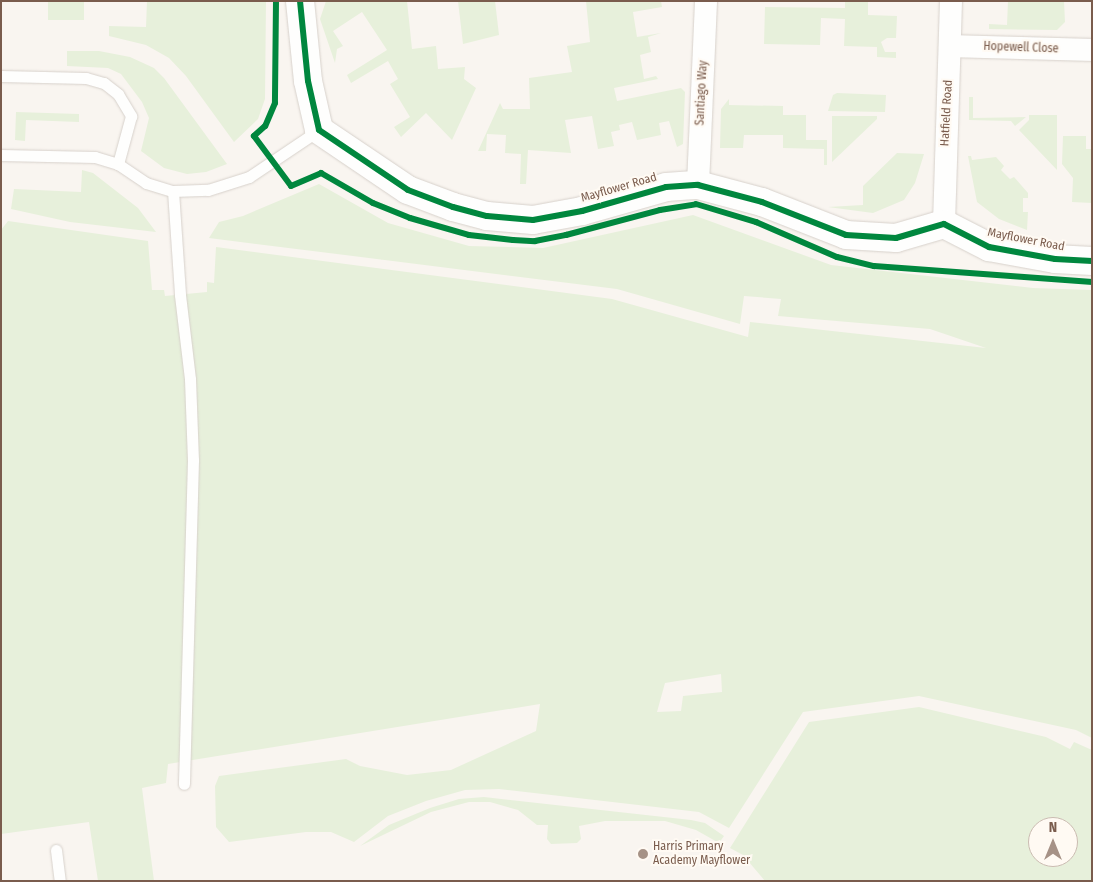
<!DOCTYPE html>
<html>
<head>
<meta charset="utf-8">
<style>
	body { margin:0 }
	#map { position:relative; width:1093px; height:882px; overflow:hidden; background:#f9f5f0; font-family:"Fira Sans Condensed",sans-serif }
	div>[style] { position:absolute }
	.green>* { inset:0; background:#e7f0db; transform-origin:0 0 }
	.roads { filter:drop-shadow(0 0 1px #d7d1cb) drop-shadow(0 0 1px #d7d1cb) }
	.service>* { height:11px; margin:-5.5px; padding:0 5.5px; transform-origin:5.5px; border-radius:5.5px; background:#fefefd }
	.minor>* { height:22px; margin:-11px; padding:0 11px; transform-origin:11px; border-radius:11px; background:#fefefd }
	.tertiary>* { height:28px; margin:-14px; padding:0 14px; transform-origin:14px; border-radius:14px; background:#fefefd }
	.cycleway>* { height:6px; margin:-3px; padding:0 3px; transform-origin:3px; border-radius:3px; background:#00873e }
	.dots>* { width:14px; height:14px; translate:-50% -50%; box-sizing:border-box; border:2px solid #fffaf3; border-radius:50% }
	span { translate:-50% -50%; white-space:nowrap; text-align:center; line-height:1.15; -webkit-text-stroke:4px #fffaf3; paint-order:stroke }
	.street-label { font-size:12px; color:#7a5c4d }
	.poi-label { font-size:12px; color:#7a5c4d }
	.left { translate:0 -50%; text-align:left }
	.frame { position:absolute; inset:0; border:2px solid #7a5c4d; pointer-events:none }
	.north { position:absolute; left:1028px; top:817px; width:50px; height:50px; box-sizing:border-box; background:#fffaf3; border:1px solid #cabbb1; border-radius:50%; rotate:0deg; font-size:14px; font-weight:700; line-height:20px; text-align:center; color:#7a5c4d }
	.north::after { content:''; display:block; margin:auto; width:18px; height:22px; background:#a69286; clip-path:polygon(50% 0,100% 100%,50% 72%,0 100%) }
</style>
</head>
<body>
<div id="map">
	<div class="green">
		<i style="left:48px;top:1px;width:36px;height:19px"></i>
		<i style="clip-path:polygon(147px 1px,266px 1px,265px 99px,258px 119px,234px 142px,186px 76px,169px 58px,146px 45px,109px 36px,109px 26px,146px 27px)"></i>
		<i style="clip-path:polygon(326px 1px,407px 1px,412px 49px,436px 46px,438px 69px,465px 67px,464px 79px,476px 88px,452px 140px,426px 113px,401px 137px,394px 127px,410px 117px,390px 84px,398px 79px,388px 61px,351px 83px,347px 75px,387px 50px,362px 12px,333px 31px,343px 46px,337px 49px,335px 63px,320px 19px)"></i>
		<i style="clip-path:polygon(458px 1px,495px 1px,499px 35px,463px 44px)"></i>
		<i style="clip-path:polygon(586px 1px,661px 1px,662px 7px,633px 12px,637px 37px,661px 33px,648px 37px,651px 52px,640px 55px,644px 79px,656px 76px,658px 79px,614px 88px,617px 101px,681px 88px,685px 92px,683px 144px,677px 147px,669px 121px,659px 123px,661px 135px,637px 140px,632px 122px,619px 125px,620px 130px,611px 132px,614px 146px,598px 149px,592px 116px,565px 120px,571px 153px,528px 150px,526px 184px,520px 184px,521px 154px,505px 153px,506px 135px,487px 134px,486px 151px,478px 151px,500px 103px,503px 109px,530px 109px,529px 78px,572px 72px,567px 46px,590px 42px)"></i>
		<i style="clip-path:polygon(845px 1px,868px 1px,868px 15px,897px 16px,896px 38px,887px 38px,881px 42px,885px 52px,896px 52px,896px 58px,877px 57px,877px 47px,844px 46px,845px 19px,821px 18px,820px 45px,764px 44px,765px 7px,845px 8px)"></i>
		<i style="clip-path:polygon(1008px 1px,1064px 1px,1065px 22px,1057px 30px,989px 29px,989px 24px,1007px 25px)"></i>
		<i style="clip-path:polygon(67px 51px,99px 51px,130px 57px,154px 68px,164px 78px,227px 164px,206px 172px,187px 174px,164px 168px,141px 151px,149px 118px,142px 102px,121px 74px,108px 68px,67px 66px)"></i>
		<i style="clip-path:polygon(837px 93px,886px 95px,885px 112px,828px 111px,833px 95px)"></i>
		<i style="clip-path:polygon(969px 97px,973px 97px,973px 118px,1026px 117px,1015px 126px,1011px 121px,969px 120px)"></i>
		<i style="clip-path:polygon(729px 99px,729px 105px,783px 106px,783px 115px,806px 115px,806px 140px,827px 140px,827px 165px,824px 165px,824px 149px,783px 148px,783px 135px,744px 135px,743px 148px,720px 148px,721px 109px)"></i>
		<i style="clip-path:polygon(16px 112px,79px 114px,79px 122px,26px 120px,25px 141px,15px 140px)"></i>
		<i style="clip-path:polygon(1029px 115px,1057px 115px,1057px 170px,1019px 130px,1029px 120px)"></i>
		<i style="clip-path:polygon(832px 116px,877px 116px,877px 119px,832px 162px)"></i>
		<i style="clip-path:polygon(1063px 136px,1086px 136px,1086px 149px,1092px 149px,1092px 203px,1072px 202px,1073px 178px,1062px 164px)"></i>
		<i style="clip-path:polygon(897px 153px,924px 154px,915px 183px,904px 200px,873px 213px,828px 207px,863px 205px,863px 186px)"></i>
		<i style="clip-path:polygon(968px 156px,971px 156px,972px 160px,996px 157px,1004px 166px,1001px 170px,1010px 179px,1014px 177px,1028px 193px,1028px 198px,1023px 198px,1023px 212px,1028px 212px,1027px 230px,999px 219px,977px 202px)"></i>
		<i style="clip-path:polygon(82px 170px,93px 173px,138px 208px,156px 232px,70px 222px,11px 209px,14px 189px,81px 192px)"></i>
		<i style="clip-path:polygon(evenodd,319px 184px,388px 223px,469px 246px,543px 248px,693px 215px,831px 265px,1033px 288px,1092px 290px,1092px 738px,1076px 730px,919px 696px,803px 712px,729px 828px,699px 812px,499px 789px,465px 790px,426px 801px,388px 816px,354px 842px,331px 832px,306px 832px,229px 842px,216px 827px,215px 786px,219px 776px,346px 759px,360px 766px,407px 775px,451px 770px,536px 731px,540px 704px,168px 764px,166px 783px,142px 788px,154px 881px,98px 881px,89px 822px,1px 834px,1px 230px,8px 221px,148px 241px,152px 290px,164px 290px,165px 296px,207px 292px,207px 282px,214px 283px,216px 247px,612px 299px,748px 337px,750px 322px,986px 348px,930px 329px,778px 316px,781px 299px,744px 296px,740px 324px,617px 289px,209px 238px,219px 222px,243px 216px,319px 184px,721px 674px,722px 692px,683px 696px,681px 711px,657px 712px,665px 683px,721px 674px)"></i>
		<i style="clip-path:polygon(evenodd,919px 707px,1046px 737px,1070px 749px,1074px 742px,1092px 750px,1092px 881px,765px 881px,743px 855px,730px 848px,809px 722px,919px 707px,1038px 827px,1068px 827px,1068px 857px,1038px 857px,1038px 827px)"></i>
		<i style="clip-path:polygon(484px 797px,691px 820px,705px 823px,724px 836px,719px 843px,696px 830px,665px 821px,605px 821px,579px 826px,581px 839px,577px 843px,551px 844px,547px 839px,548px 825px,537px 825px,518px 810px,490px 802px,469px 802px,431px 812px,360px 846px,389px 825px,430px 808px,459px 799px)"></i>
	</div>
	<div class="roads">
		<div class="service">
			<i style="left:1px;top:76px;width:85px;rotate:1.3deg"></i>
			<i style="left:86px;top:78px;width:19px;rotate:16deg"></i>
			<i style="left:104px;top:83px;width:18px;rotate:38deg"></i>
			<i style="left:118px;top:94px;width:26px;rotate:59deg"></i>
			<i style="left:131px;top:116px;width:50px;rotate:105.2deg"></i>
			<i style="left:1px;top:155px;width:94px;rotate:1.2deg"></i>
			<i style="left:95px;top:157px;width:24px;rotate:17deg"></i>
			<i style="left:118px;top:164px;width:34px;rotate:34deg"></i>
			<i style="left:146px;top:183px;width:28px;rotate:17deg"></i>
			<i style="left:173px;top:191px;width:35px;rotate:-2deg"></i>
			<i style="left:208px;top:190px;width:43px;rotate:-17.6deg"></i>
			<i style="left:249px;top:177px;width:84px;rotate:-33.9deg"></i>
			<i style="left:173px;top:191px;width:104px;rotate:86.1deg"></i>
			<i style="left:180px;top:295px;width:85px;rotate:83.2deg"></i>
			<i style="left:190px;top:379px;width:81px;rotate:87.9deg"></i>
			<i style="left:193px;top:460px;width:324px;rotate:91.6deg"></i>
			<i style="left:56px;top:850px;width:31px;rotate:83deg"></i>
		</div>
		<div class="minor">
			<i style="left:950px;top:46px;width:142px;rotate:1.6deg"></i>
			<i style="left:698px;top:185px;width:184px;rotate:-87.5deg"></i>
			<i style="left:944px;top:224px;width:223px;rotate:-88.2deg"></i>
		</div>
		<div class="tertiary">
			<i style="left:300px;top:1px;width:80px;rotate:84.3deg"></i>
			<i style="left:308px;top:81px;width:50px;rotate:77.3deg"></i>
			<i style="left:319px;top:130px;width:107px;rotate:34deg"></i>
			<i style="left:408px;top:190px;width:48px;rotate:20.7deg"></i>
			<i style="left:453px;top:207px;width:35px;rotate:15deg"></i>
			<i style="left:487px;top:216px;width:46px;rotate:5deg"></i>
			<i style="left:533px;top:220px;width:50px;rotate:-10.4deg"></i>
			<i style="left:582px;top:211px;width:87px;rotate:-15.9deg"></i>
			<i style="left:666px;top:187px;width:32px;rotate:-4deg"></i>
			<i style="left:698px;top:185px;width:66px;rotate:14.9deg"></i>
			<i style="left:762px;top:202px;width:90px;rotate:21.4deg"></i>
			<i style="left:846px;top:235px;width:50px;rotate:3.4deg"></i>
			<i style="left:896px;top:238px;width:50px;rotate:-16.3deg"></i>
			<i style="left:944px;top:224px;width:51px;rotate:27.1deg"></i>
			<i style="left:989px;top:247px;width:67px;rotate:10.3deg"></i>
			<i style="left:1055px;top:259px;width:37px;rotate:3deg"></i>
		</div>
	</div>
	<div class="cycleway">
		<i style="left:276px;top:1px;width:102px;rotate:90.6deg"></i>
		<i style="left:275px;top:103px;width:25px;rotate:113deg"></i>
		<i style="left:265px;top:126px;width:15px;rotate:138deg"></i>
		<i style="left:254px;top:136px;width:62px;rotate:53.5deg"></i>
		<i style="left:291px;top:186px;width:33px;rotate:-23deg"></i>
		<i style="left:321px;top:173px;width:60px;rotate:30deg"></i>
		<i style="left:373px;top:203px;width:40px;rotate:22deg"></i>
		<i style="left:410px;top:218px;width:61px;rotate:16.1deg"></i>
		<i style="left:469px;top:235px;width:44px;rotate:6.5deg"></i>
		<i style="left:513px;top:240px;width:22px;rotate:3deg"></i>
		<i style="left:535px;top:241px;width:32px;rotate:-11deg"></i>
		<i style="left:566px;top:235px;width:97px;rotate:-14.9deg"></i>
		<i style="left:660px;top:210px;width:36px;rotate:-9deg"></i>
		<i style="left:696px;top:204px;width:63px;rotate:16.7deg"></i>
		<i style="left:756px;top:222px;width:88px;rotate:23.4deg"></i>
		<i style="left:837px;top:257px;width:38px;rotate:14deg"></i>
		<i style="left:874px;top:266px;width:219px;rotate:4.2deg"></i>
		<i style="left:300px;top:1px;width:80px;rotate:84.3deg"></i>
		<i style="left:308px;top:81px;width:50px;rotate:77.3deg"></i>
		<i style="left:319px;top:130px;width:107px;rotate:34deg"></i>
		<i style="left:408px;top:190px;width:48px;rotate:20.7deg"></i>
		<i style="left:453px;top:207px;width:35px;rotate:15deg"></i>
		<i style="left:487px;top:216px;width:46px;rotate:5deg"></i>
		<i style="left:533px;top:220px;width:50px;rotate:-10.4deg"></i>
		<i style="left:582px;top:211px;width:87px;rotate:-15.9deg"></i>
		<i style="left:666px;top:187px;width:32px;rotate:-4deg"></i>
		<i style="left:698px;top:185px;width:66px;rotate:14.9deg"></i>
		<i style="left:762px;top:202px;width:90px;rotate:21.4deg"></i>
		<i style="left:846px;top:235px;width:50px;rotate:3.4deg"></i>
		<i style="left:896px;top:238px;width:50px;rotate:-16.3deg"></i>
		<i style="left:944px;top:224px;width:51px;rotate:27.1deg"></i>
		<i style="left:989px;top:247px;width:67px;rotate:10.3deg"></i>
		<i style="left:1055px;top:259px;width:37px;rotate:3deg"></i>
	</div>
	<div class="dots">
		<i style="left:643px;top:854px;background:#a69286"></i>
	</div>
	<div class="street-label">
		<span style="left:1021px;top:48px;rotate:2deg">Hopewell Close</span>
		<span style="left:702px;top:93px;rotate:-87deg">Santiago Way</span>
		<span style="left:947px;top:113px;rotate:-87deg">Hatfield Road</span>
		<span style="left:619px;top:188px;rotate:-16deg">Mayflower Road</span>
		<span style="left:1026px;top:240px;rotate:11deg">Mayflower Road</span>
	</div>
	<div class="poi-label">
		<span class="left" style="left:653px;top:854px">Harris Primary<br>Academy Mayflower</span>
	</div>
	<div class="frame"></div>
	<div class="north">N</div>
</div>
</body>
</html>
